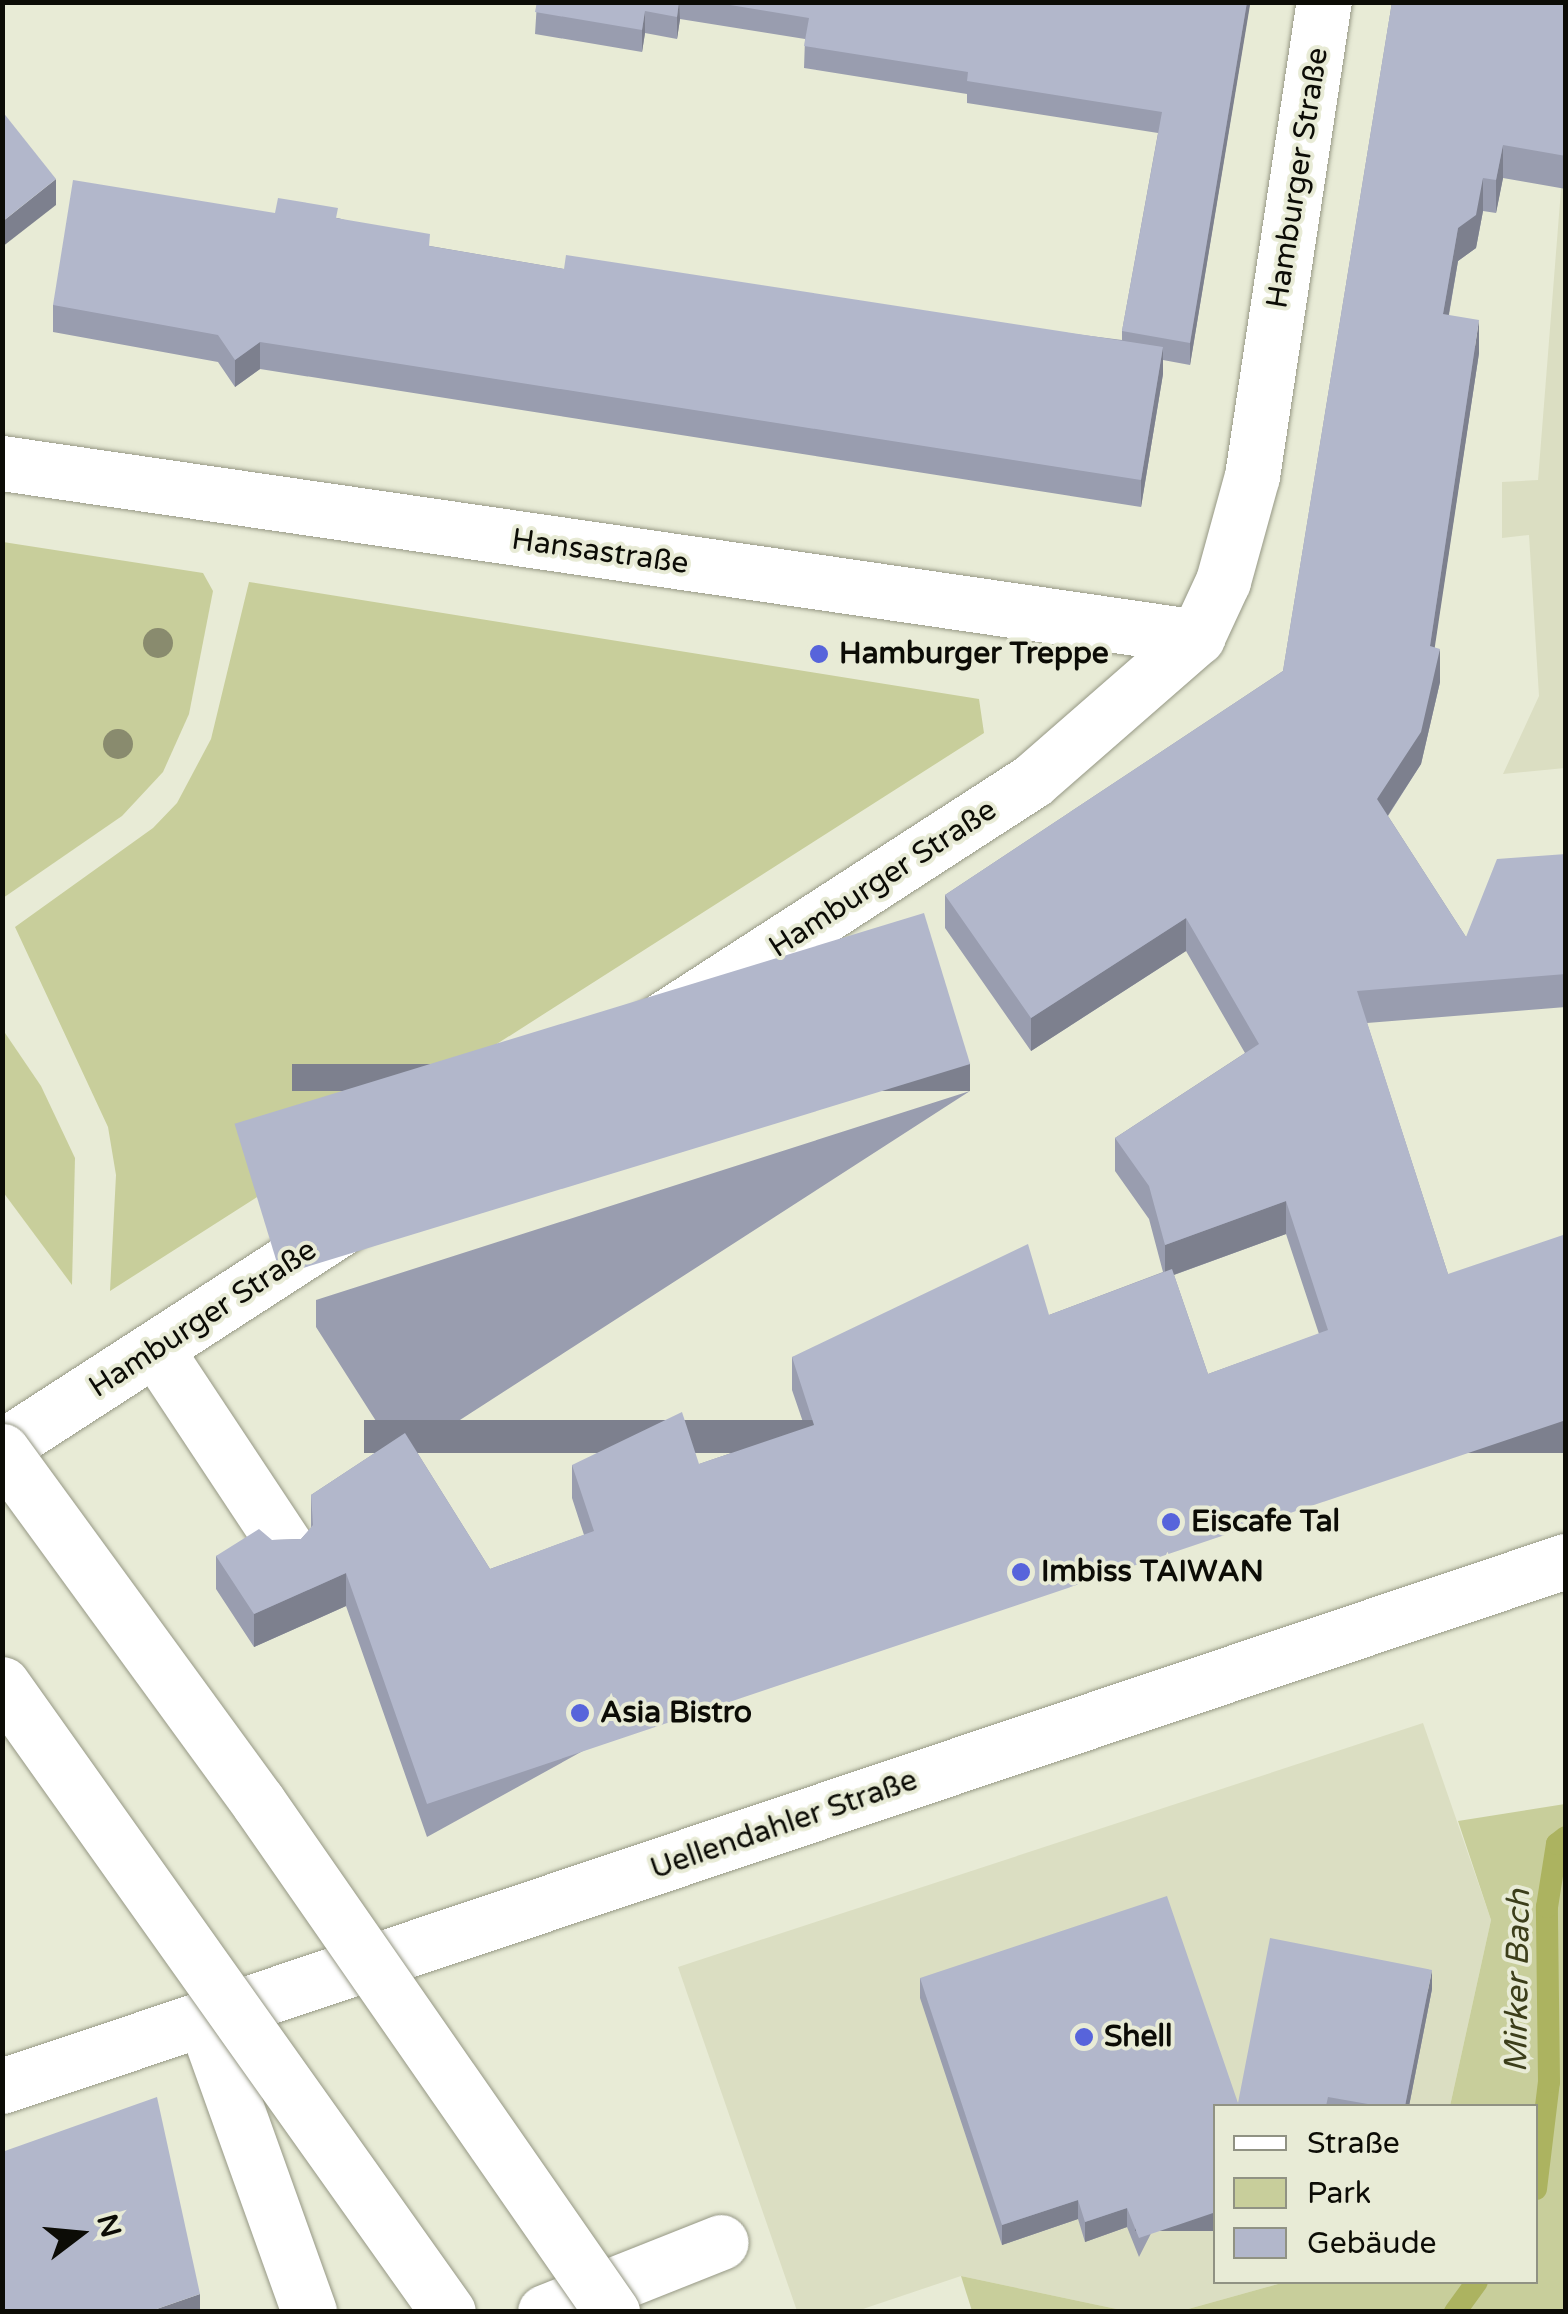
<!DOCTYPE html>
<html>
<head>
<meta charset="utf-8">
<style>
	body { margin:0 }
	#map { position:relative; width:1568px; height:2314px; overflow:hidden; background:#e8ebd6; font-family:"Varela Round",sans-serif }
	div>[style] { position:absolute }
	.built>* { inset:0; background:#dbdec2 }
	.green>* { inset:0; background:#c8ce9b }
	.stream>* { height:22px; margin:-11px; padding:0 11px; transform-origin:11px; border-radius:11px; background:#acb360 }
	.roads { filter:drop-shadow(0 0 2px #969885) drop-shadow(0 0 2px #969885) }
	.minor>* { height:55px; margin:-27.5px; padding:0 27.5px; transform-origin:27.5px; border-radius:27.5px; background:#fff }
	.major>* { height:55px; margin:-27.5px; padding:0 27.5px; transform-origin:27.5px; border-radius:27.5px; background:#fff }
	.bridges { filter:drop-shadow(0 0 2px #969885) drop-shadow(0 0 2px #969885) }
	.highway-bridge>* { height:55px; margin:-27.5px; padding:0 27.5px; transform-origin:27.5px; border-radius:27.5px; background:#fff }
	.trees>* { width:30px; height:30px; margin:-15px; border-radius:50%; background:#898b6e }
	.wall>* { inset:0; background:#999daf }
	.shaded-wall>* { inset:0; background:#7d808e; transform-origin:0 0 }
	.building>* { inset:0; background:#b2b7cb; transform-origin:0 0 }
	.dots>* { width:28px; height:28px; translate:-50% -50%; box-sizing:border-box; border:5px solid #e8ebd6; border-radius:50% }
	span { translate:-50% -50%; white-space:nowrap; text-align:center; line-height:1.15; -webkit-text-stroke:8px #e8ebd6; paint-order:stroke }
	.street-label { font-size:30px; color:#0c0c06 }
	.poi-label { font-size:30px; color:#0c0c06; font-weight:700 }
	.left { translate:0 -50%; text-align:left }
	.water-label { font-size:32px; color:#3c3e1a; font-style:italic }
	.frame { position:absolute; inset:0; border:5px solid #0c0c06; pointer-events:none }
	.legend { position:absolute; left:1213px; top:2104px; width:325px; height:180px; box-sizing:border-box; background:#e8ebd6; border:2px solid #909283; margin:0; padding:12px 18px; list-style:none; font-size:30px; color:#0c0c06 }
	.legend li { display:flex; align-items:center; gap:20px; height:50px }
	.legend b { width:50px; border:2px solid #909283 }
	.north { position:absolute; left:30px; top:2184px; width:100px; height:100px; -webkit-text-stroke:8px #e8ebd6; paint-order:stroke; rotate:74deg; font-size:28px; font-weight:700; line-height:40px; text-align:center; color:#0c0c06 }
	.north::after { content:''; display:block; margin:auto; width:35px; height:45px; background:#0c0c06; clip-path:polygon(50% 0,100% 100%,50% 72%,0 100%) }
</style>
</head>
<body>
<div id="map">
	<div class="built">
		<i style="clip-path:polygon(1565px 139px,1565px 768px,1503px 774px,1539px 696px,1529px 535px,1502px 538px,1502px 482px,1538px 480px)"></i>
		<i style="clip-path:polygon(1423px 1723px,1491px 1920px,1450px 2106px,1216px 2106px,1216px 2282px,1285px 2282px,1181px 2311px,1126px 2311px,961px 2276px,857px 2311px,797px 2311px,678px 1967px)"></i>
	</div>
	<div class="green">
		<i style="clip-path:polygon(3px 542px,203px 573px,213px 591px,189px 714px,163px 772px,122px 816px,3px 898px)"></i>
		<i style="clip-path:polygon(249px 582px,979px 699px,984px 733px,110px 1291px,116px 1175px,108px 1127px,15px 927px,153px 828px,177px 803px,211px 739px)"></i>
		<i style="clip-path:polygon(3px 1030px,41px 1086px,75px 1158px,72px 1285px,3px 1192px)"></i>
		<i style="clip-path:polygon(1565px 1804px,1565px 2311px,1181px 2311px,1285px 2282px,1536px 2282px,1536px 2106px,1450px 2106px,1491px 1920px,1458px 1821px)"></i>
		<i style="clip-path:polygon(961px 2276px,1126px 2311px,972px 2311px)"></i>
	</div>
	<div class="stream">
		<i style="left:1536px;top:2189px;width:108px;rotate:-83.1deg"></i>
		<i style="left:1549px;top:2082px;width:175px;rotate:-90.7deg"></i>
		<i style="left:1547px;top:1907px;width:64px;rotate:-81deg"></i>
		<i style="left:1557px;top:1844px;width:11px;rotate:-38deg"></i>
		<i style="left:1455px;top:2312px;width:37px;rotate:-54deg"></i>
	</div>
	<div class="roads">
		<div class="minor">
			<i style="left:2px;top:463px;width:1208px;rotate:8.28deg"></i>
			<i style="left:156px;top:1350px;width:234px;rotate:56.5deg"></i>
			<i style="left:2px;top:1447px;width:1227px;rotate:-32.89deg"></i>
			<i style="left:1032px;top:781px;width:219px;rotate:-41.1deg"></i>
			<i style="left:1197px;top:637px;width:62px;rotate:-65.1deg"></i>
			<i style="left:1223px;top:581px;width:109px;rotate:-74.6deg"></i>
			<i style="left:1252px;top:476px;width:479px;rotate:-81.4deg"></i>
			<i style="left:205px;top:2021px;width:309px;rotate:70.3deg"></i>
			<i style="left:545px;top:2312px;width:189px;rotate:-21.7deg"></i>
		</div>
		<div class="major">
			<i style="left:2px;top:2086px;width:1650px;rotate:-18.56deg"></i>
		</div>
	</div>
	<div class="bridges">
		<div class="highway-bridge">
			<i style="left:2px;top:1451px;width:434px;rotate:53.9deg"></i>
			<i style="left:258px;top:1802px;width:621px;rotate:55.23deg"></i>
			<i style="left:2px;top:1684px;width:770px;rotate:54.62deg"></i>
		</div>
	</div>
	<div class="trees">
		<i style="left:158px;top:643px"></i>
		<i style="left:118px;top:744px"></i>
	</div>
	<div class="wall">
		<i style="clip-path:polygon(537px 2px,1250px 2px,1190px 365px,1163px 360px,1163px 374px,1141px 507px,260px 369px,235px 387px,218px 362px,53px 332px,53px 305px,275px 213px,338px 218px,430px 246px,564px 269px,1122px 340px,1122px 331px,1158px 133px,967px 103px,967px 94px,804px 68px,805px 39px,680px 19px,677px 39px,645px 33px,642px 52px,535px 34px)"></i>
		<i style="clip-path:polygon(evenodd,1392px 2px,1566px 2px,1566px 189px,1503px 178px,1496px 213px,1483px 211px,1476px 248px,1458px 261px,1449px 315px,1479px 353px,1434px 648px,1440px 682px,1421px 764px,1388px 816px,1466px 937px,1566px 854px,1566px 1007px,1367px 1023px,1448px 1274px,427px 1837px,346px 1606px,254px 1647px,216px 1589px,216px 1556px,272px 1540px,301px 1539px,311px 1528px,311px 1495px,390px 1443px,316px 1327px,316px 1300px,970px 1091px,415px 1449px,490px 1569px,584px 1535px,572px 1498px,572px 1465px,699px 1464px,805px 1428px,792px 1390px,792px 1357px,1049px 1315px,1163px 1272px,1149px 1219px,1115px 1171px,1115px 1138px,1245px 1053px,1186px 951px,1031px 1051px,945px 928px,945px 895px,1283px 671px,1392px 2px,1286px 1234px,1319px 1334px,1208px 1374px,1174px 1275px,1286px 1234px)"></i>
		<i style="clip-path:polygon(920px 1978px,1238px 2103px,1432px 1989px,1409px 2106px,1216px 2106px,1139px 2257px,1127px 2227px,1085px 2242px,1078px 2219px,1002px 2245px,920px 1998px)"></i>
	</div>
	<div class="shaded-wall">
		<i style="clip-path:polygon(679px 2px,680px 19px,677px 39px,677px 17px)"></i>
		<i style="clip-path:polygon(1247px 2px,1250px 2px,1250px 5px,1190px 365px,1190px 343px)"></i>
		<i style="clip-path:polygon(645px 11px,645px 33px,642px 52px,642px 30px)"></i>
		<i style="clip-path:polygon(1503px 145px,1503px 178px,1496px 213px,1496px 180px)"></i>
		<i style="clip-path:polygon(1483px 178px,1483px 211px,1476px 248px,1458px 261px,1443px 347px,1443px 314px,1458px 228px)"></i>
		<i style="clip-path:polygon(56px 179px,56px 205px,2px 247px,2px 222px)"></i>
		<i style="clip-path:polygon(1479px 320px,1479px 353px,1430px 679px,1430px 646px)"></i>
		<i style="clip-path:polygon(260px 342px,260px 369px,235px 387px,235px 360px)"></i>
		<i style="clip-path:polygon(1163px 347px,1163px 374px,1141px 507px,1141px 480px)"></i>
		<i style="clip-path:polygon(1440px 649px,1440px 682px,1421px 764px,1377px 832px,1377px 799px)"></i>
		<i style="clip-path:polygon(1186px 918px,1186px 951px,1031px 1051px,1031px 1018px)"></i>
		<i style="left:970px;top:1064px;width:27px;height:678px;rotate:90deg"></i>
		<i style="clip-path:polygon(1286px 1201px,1286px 1234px,1165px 1278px,1165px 1245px)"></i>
		<i style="left:1566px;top:1420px;width:33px;height:1202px;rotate:90deg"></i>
		<i style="clip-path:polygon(346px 1573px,346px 1606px,254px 1647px,254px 1614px)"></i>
		<i style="clip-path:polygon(1432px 1970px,1432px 1989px,1409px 2106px,1405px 2106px)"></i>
		<i style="clip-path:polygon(1078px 2200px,1078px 2219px,1002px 2245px,1002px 2225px)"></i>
		<i style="clip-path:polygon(1127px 2208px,1127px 2227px,1085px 2242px,1085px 2222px)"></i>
		<i style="left:1216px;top:2212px;width:19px;height:81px;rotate:90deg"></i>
		<i style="clip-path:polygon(200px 2294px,200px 2312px,148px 2312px)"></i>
	</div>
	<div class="building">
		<i style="clip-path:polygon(537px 2px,679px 2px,677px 17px,645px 11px,642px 30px,535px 12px)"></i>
		<i style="clip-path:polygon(712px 2px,1247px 2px,1190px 343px,1122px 331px,1162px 112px,967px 81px,968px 72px,804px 46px,809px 18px)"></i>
		<i style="clip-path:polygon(1392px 2px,1566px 2px,1566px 156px,1503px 145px,1496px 180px,1483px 178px,1476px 215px,1458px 228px,1443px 314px,1479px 320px,1430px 646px,1440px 649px,1421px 732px,1377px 799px,1466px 937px,1497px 859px,1566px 854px,1566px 974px,1357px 991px,1448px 1274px,1566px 1234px,1566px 1420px,427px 1804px,346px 1573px,254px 1614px,216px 1556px,259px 1529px,272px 1540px,301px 1539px,313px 1525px,311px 1495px,405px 1433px,490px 1569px,594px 1531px,572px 1465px,682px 1412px,699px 1464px,814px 1425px,792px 1357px,1028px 1244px,1049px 1315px,1172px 1269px,1208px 1374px,1328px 1330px,1286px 1201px,1165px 1245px,1149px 1186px,1115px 1138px,1259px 1044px,1186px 918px,1031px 1018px,945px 895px,1283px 671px)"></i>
		<i style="clip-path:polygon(2px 111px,56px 179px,2px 222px)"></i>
		<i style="clip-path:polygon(73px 180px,275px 213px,278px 198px,338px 208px,336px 218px,430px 234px,429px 246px,564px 269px,566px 255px,1163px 347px,1141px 480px,260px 342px,235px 360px,218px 335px,53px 305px)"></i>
		<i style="left:924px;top:913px;width:158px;height:721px;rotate:73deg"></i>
		<i style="clip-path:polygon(1167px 1896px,1238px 2103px,1270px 1938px,1432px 1970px,1405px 2106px,1379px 2106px,1328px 2097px,1326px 2106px,1216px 2106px,1216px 2212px,1139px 2238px,1127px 2208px,1085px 2222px,1078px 2200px,1002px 2225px,920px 1978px)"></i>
		<i style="clip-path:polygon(157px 2097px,200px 2294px,148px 2312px,2px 2312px,2px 2152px)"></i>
	</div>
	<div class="dots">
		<i style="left:819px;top:654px;background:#5764db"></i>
		<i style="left:1171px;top:1522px;background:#5764db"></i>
		<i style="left:1021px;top:1572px;background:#5764db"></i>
		<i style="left:580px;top:1713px;background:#5764db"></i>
		<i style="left:1084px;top:2037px;background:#5764db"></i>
	</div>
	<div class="street-label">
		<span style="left:1298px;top:178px;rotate:-81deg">Hamburger Straße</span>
		<span style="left:600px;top:552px;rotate:8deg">Hansastraße</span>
		<span style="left:883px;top:879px;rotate:-33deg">Hamburger Straße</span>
		<span style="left:203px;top:1319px;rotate:-33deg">Hamburger Straße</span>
		<span style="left:784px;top:1825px;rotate:-19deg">Uellendahler Straße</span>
	</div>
	<div class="poi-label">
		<span class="left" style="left:839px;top:654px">Hamburger Treppe</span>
		<span class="left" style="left:1191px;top:1522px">Eiscafe Tal</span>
		<span class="left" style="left:1041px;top:1572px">Imbiss TAIWAN</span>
		<span class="left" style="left:600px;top:1713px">Asia Bistro</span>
		<span class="left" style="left:1104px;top:2037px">Shell</span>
	</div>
	<div class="water-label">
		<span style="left:1518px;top:1981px;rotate:-89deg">Mirker Bach</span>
	</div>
	<div class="frame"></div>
	<ul class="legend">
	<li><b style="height:12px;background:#fff"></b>Straße</li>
	<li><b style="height:28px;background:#c8ce9b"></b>Park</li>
	<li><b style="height:28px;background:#b2b7cb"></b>Gebäude</li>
	</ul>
	<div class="north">N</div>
</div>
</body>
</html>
